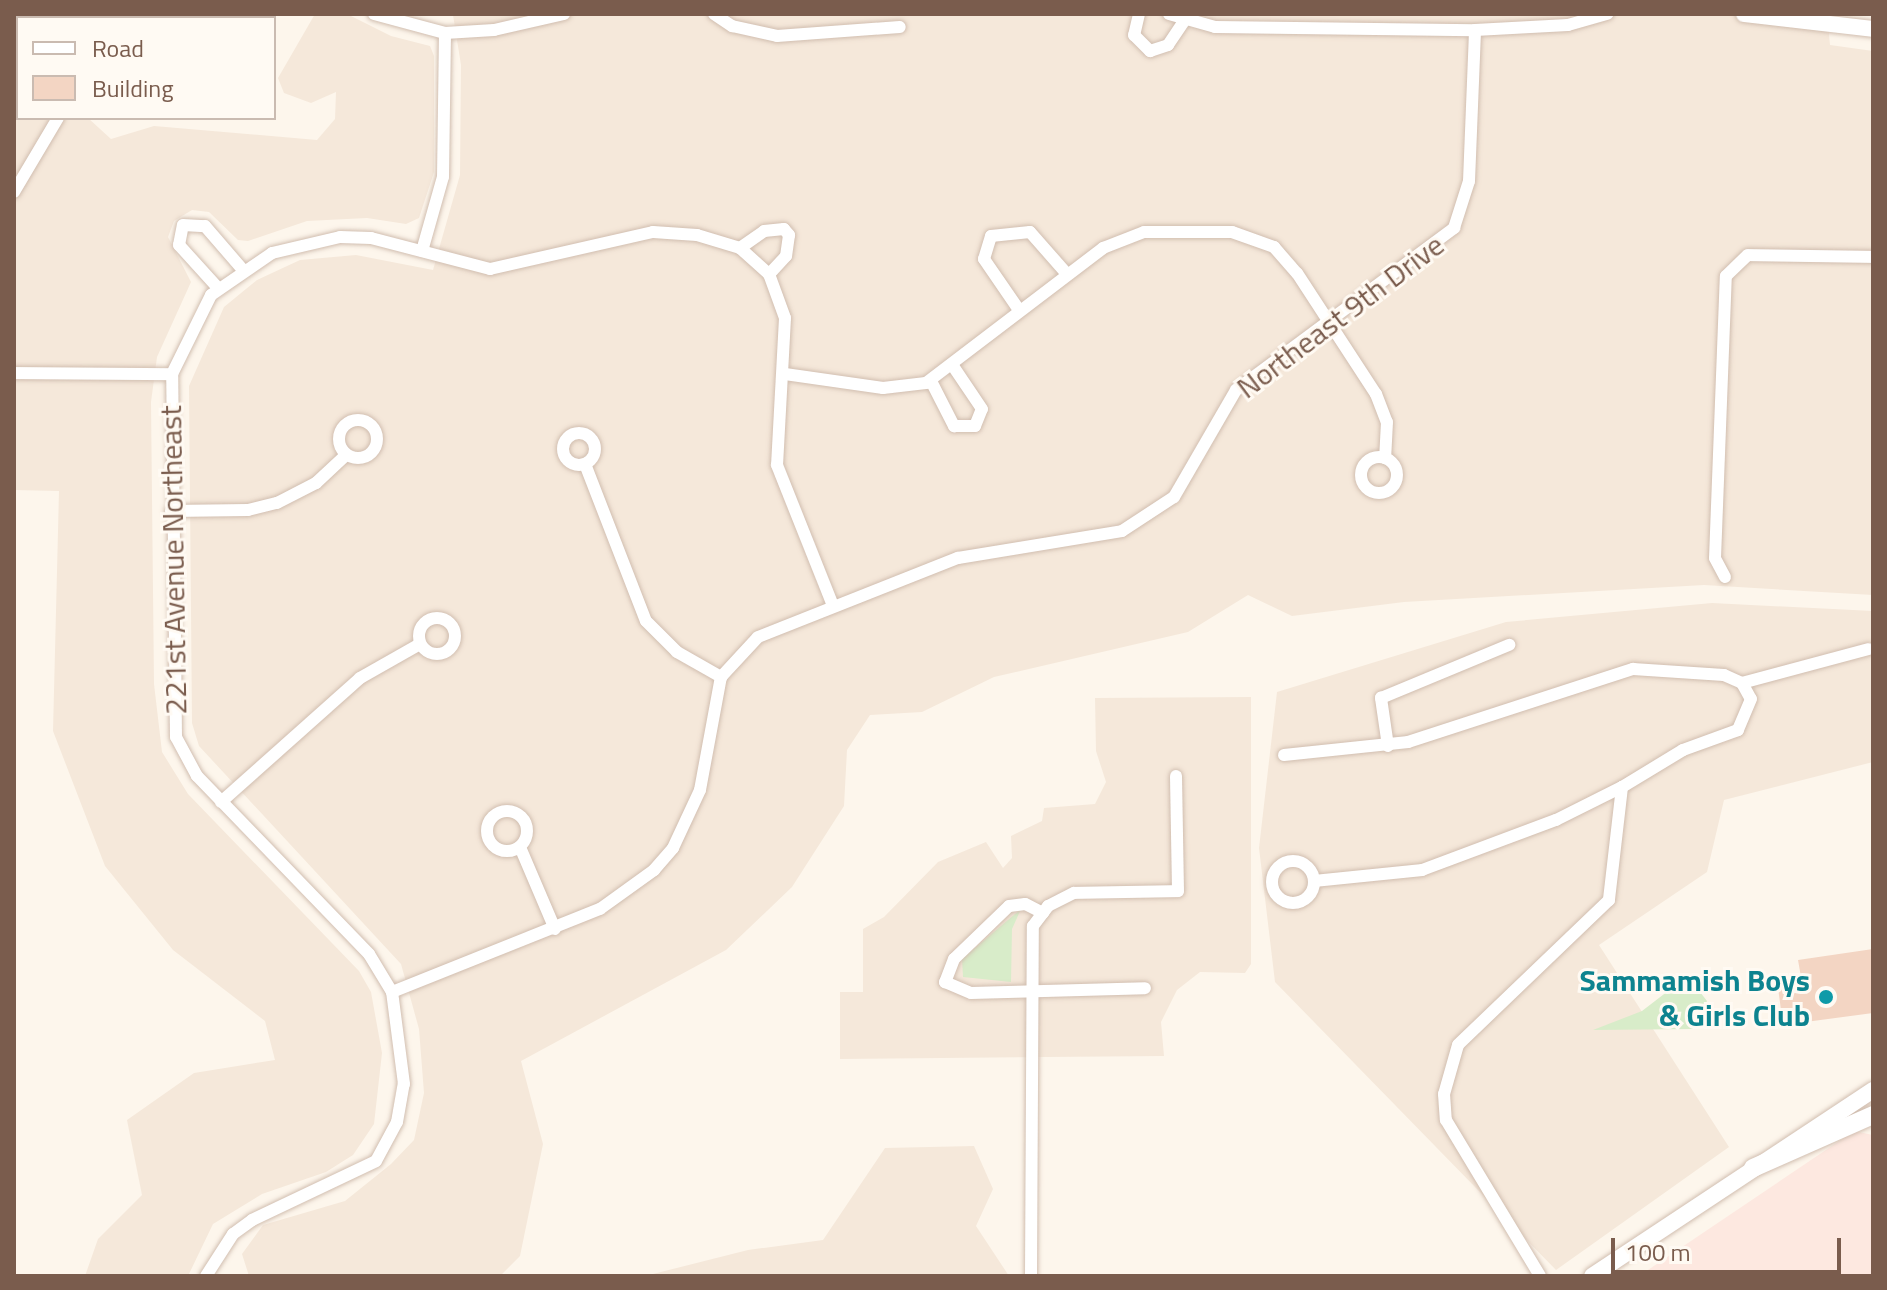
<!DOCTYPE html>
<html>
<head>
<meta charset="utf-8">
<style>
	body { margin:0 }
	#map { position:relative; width:1887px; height:1290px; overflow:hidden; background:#fdf6ec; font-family:"Titillium Web",sans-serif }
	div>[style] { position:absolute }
	.residential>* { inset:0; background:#f5e8da }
	.commercial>* { inset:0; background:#fde8e0 }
	.green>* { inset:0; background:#d8ecc9 }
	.building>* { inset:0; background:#f3d5c3 }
	.roads { filter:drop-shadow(0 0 2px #d1beb0) drop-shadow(0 0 2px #d1beb0) }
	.minor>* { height:12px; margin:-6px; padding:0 6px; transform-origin:6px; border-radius:6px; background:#fff }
	.minor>.ring { margin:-6px; padding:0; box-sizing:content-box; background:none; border:12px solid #fff; border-radius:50% }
	.tertiary>* { height:16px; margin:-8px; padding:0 8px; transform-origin:8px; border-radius:8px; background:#fff }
	.secondary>* { height:18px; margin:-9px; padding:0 9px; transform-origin:9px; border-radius:9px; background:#fff }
	.dots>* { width:22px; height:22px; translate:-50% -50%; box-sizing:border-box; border:4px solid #fffaf3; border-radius:50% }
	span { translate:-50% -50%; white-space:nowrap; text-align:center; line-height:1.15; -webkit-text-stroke:6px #fffaf3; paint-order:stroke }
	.street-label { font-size:30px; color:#7a5c4d }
	.culture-label { font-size:30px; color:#0d838f; font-weight:700 }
	.right { translate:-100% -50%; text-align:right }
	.frame { position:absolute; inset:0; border:16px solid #7a5c4d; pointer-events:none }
	.legend { position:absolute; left:16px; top:16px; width:260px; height:104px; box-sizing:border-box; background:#fffaf3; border:2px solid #cabbb1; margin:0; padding:10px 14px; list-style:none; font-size:24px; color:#7a5c4d }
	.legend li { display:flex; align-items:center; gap:16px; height:40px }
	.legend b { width:40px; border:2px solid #cabbb1 }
	.scale { position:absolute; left:1611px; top:1238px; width:230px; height:36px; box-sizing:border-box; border:4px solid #7a5c4d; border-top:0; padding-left:10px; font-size:24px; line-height:28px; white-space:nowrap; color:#7a5c4d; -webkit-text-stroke:6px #fffaf3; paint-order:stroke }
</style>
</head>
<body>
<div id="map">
	<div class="residential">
		<i style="clip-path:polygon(14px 14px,97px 14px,18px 18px,18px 118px,88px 118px,111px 139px,154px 126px,317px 140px,335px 119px,336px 92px,311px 103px,284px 93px,278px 78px,315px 14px,347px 14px,391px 36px,430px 46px,434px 56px,434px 172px,419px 218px,406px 224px,367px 218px,307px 221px,248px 241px,238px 240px,209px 212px,192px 210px,174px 221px,168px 237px,191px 282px,157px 357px,151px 402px,154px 684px,162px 752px,188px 794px,359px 971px,371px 992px,382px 1053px,374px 1124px,353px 1155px,326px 1172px,262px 1194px,213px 1224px,188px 1276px,85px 1276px,98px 1239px,142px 1195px,127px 1120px,194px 1073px,275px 1060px,265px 1021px,173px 950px,105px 866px,53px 731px,59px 491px,14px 490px)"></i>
		<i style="clip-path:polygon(446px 14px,1827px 14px,1830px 45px,1873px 51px,1873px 595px,1704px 585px,1404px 602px,1292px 616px,1248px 595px,1188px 632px,994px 677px,922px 712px,870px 715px,847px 750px,844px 806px,792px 887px,726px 950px,521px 1061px,543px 1144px,520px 1256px,500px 1276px,249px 1276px,242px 1254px,263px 1225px,345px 1201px,391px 1164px,414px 1140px,424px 1093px,419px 1029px,401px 964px,199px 746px,192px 723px,189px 386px,224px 307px,257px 280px,300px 260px,356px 255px,433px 270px,460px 175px,461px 65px,453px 15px)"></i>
		<i style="clip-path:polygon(1712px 603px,1873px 611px,1873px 762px,1724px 800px,1707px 872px,1599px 945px,1729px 1147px,1556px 1270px,1275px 982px,1259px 848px,1277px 692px,1506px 622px)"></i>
		<i style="clip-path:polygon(1251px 697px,1251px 964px,1245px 973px,1200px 972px,1177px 990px,1161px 1022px,1164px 1056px,840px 1059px,840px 992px,863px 992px,863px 929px,884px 917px,938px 862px,986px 842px,1003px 868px,1012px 858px,1011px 836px,1042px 821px,1044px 808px,1095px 804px,1106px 782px,1096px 751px,1095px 698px)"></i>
		<i style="clip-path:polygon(974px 1146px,993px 1189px,976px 1226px,1009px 1276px,645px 1276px,748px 1250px,823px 1240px,885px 1148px)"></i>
	</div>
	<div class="commercial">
		<i style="clip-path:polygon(1854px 1131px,1873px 1135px,1873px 1276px,1639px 1276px)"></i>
	</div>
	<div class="green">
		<i style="clip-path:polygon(1021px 909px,1012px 929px,1011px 982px,963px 977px,962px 959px)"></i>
		<i style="clip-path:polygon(1681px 981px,1693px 983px,1707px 1001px,1693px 1029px,1593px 1030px,1642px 1011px)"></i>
	</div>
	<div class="building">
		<i style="clip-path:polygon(1873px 949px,1873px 1013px,1783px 1025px,1777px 980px,1801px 977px,1798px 960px)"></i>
	</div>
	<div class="roads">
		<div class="minor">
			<i style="left:374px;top:14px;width:73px;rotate:15deg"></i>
			<i style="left:445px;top:33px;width:49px;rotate:-3.5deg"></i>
			<i style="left:494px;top:30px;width:72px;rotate:-12.9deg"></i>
			<i style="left:714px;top:14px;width:22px;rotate:34deg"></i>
			<i style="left:732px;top:26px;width:46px;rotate:12.5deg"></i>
			<i style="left:777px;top:36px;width:123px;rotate:-4.2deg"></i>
			<i style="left:1139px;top:14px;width:22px;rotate:103deg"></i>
			<i style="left:1134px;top:35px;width:23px;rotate:45deg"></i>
			<i style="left:1150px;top:51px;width:19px;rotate:-18deg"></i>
			<i style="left:1168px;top:45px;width:29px;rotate:-56deg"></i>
			<i style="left:1169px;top:14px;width:48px;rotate:15.8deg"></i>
			<i style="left:1215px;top:27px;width:260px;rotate:0.7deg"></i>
			<i style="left:1475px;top:30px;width:93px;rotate:-3.1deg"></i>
			<i style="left:1568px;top:25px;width:41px;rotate:-15.8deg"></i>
			<i style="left:14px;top:17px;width:5px;rotate:37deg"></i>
			<i style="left:14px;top:192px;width:86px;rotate:-59.3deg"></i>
			<i style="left:740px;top:248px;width:29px;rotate:-35deg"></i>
			<i style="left:764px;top:231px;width:20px;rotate:-6deg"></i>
			<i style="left:784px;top:229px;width:8px;rotate:50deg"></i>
			<i style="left:789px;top:235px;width:21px;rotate:98deg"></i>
			<i style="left:786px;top:256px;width:25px;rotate:133deg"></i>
			<i style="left:422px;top:251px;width:77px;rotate:-74.2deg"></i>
			<i style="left:443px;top:177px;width:144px;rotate:-89.2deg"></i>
			<i style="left:218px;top:288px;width:58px;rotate:-132.2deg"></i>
			<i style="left:179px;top:245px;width:20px;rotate:-79deg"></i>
			<i style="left:183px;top:225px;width:22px;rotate:3deg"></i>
			<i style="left:205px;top:226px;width:58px;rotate:49.2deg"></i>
			<i style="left:1019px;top:310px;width:62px;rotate:-124.5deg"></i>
			<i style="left:984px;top:259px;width:24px;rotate:-73deg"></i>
			<i style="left:991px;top:236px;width:39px;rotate:-6deg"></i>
			<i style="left:1030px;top:232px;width:55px;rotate:48.7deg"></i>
			<i style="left:14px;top:373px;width:158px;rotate:0.4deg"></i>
			<i style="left:785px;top:374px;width:99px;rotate:8.1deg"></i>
			<i style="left:883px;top:388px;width:43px;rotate:-6.6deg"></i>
			<i style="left:926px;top:383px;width:223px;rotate:-37.3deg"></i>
			<i style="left:1103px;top:248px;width:44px;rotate:-21.3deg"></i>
			<i style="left:1144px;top:232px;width:88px"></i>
			<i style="left:1232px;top:232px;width:45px;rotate:19.7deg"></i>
			<i style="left:1274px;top:247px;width:35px;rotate:49deg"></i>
			<i style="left:1297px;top:273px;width:145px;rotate:56.9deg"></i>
			<i style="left:1376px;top:394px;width:30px;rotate:69deg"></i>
			<i style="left:1387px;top:422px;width:36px;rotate:93deg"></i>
			<i style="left:931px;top:381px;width:51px;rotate:62.9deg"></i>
			<i style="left:954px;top:426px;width:21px"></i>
			<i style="left:975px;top:426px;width:18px;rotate:-68deg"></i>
			<i style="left:982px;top:409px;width:52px;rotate:-124deg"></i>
			<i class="ring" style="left:339px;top:420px;width:26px;height:26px"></i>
			<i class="ring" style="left:563px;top:433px;width:20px;height:20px"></i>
			<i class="ring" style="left:1361px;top:457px;width:24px;height:24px"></i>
			<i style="left:585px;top:464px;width:168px;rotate:68.8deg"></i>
			<i style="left:646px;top:621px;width:44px;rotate:45deg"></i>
			<i style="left:677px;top:652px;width:51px;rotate:29.6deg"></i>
			<i style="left:171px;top:511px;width:77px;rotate:-0.7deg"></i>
			<i style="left:248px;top:510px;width:30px;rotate:-14deg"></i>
			<i style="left:277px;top:503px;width:44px;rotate:-27.1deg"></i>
			<i style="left:316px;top:483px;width:42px;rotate:-43.1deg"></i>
			<i style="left:1725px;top:577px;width:21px;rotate:-118deg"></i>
			<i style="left:1715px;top:558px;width:282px;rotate:-87.8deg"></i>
			<i style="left:1726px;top:276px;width:30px;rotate:-44deg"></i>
			<i style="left:1748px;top:255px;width:125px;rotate:0.9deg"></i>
			<i class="ring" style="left:419px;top:618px;width:24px;height:24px"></i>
			<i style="left:1742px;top:683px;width:131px;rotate:-15deg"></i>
			<i style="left:1388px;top:746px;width:49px;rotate:-98.3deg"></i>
			<i style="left:1381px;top:698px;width:139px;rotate:-22.5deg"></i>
			<i style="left:1284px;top:755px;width:125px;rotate:-6deg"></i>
			<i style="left:1408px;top:742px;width:237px;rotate:-18deg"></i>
			<i style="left:1633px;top:669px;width:91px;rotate:3.8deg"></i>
			<i style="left:1724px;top:675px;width:20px;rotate:24deg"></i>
			<i style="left:1742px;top:683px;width:18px;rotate:61deg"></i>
			<i style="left:1751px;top:699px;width:34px;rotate:113deg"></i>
			<i style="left:1738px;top:730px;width:59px;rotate:160deg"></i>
			<i style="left:1683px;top:750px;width:71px;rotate:148.8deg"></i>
			<i style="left:1622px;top:787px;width:114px;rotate:96.6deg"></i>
			<i style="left:1609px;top:900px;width:209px;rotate:136.2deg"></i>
			<i style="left:1458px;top:1045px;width:51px;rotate:105.9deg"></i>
			<i style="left:1444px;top:1094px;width:26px;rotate:86deg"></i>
			<i style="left:1446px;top:1120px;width:182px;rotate:58.9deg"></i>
			<i style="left:221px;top:802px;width:186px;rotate:-41.7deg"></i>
			<i style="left:360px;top:678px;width:69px;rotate:-29.5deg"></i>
			<i class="ring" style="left:487px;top:811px;width:28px;height:28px"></i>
			<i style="left:520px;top:847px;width:89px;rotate:66.9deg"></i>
			<i class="ring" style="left:1272px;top:861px;width:30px;height:30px"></i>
			<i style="left:1314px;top:881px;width:109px;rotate:-5.8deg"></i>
			<i style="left:1422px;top:870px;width:143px;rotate:-20.5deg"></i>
			<i style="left:1556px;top:820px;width:74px;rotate:-26.6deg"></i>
			<i style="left:1043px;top:913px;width:20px;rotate:-153deg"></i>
			<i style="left:1025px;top:904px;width:16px;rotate:173deg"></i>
			<i style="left:1009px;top:906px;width:76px;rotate:136.1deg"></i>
			<i style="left:954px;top:959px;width:25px;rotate:111deg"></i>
			<i style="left:945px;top:982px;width:28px;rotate:23deg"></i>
			<i style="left:971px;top:993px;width:174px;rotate:-1.6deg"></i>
			<i style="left:392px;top:992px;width:224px;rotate:-21.8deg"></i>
			<i style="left:600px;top:909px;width:67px;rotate:-35.8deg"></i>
			<i style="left:654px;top:870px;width:29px;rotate:-49deg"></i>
			<i style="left:673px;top:848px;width:64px;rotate:-65deg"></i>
			<i style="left:700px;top:790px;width:115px;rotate:-79.5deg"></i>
			<i style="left:721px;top:677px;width:54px;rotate:-47.2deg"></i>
			<i style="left:758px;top:637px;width:215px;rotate:-21.6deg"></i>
			<i style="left:958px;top:558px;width:166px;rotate:-9.3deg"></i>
			<i style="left:1122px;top:531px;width:62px;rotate:-33.2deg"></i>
			<i style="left:1174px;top:497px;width:124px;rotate:-59.9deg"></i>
			<i style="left:1236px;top:390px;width:272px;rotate:-36.6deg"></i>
			<i style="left:1454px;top:228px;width:49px;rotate:-72.3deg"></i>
			<i style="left:1469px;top:181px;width:151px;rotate:-87.7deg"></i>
			<i style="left:206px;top:1276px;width:50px;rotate:-57.3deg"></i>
			<i style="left:233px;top:1234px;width:24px;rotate:-36deg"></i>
			<i style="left:252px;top:1220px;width:137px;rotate:-25.4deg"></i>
			<i style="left:376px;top:1161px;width:44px;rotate:-61.7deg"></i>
			<i style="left:397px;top:1122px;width:39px;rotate:-80deg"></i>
			<i style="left:404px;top:1084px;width:93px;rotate:-97.4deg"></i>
			<i style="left:392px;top:992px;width:44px;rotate:-121.2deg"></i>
			<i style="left:369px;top:954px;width:248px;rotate:-134deg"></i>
			<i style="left:197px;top:776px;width:44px;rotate:-118.3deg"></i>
			<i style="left:176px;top:737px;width:363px;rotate:-90.6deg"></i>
			<i style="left:172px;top:374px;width:88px;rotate:-63.7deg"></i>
			<i style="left:211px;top:295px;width:74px;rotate:-34.5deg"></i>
			<i style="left:272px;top:253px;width:70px;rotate:-13.2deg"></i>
			<i style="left:340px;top:237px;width:31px;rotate:2deg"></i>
			<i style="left:371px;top:238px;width:123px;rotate:14.6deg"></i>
			<i style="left:490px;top:269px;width:167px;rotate:-12.8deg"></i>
			<i style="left:653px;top:232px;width:44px;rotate:3.9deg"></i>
			<i style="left:697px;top:235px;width:45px;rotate:16.8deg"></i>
			<i style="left:740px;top:248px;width:39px;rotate:42deg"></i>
			<i style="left:769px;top:274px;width:47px;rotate:70deg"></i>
			<i style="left:785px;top:318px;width:147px;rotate:93.1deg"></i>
			<i style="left:777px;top:465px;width:152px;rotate:68.3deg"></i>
			<i style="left:1031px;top:1276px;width:350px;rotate:-89.7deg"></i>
			<i style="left:1033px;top:926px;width:25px;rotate:-53deg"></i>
			<i style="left:1048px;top:906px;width:29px;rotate:-27deg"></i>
			<i style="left:1074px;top:893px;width:104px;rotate:-1.1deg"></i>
			<i style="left:1178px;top:891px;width:115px;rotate:-91deg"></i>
		</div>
		<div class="tertiary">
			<i style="left:1744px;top:14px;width:130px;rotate:6.6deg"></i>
			<i style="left:1592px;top:1276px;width:337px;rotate:-33.5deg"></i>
		</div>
		<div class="secondary">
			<i style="left:1753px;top:1168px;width:131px;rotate:-23.8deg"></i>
		</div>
	</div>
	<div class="dots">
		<i style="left:1826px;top:997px;background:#0f9aa8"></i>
	</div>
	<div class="street-label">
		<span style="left:1340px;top:316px;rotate:-37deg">Northeast 9th Drive</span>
		<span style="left:173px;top:560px;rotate:-91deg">221st Avenue Northeast</span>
	</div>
	<div class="culture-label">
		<span class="right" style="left:1810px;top:997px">Sammamish Boys<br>&amp; Girls Club</span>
	</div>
	<div class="frame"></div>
	<ul class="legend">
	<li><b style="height:10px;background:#fff"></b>Road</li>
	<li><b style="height:22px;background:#f3d5c3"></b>Building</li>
	</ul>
	<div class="scale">100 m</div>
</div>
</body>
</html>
